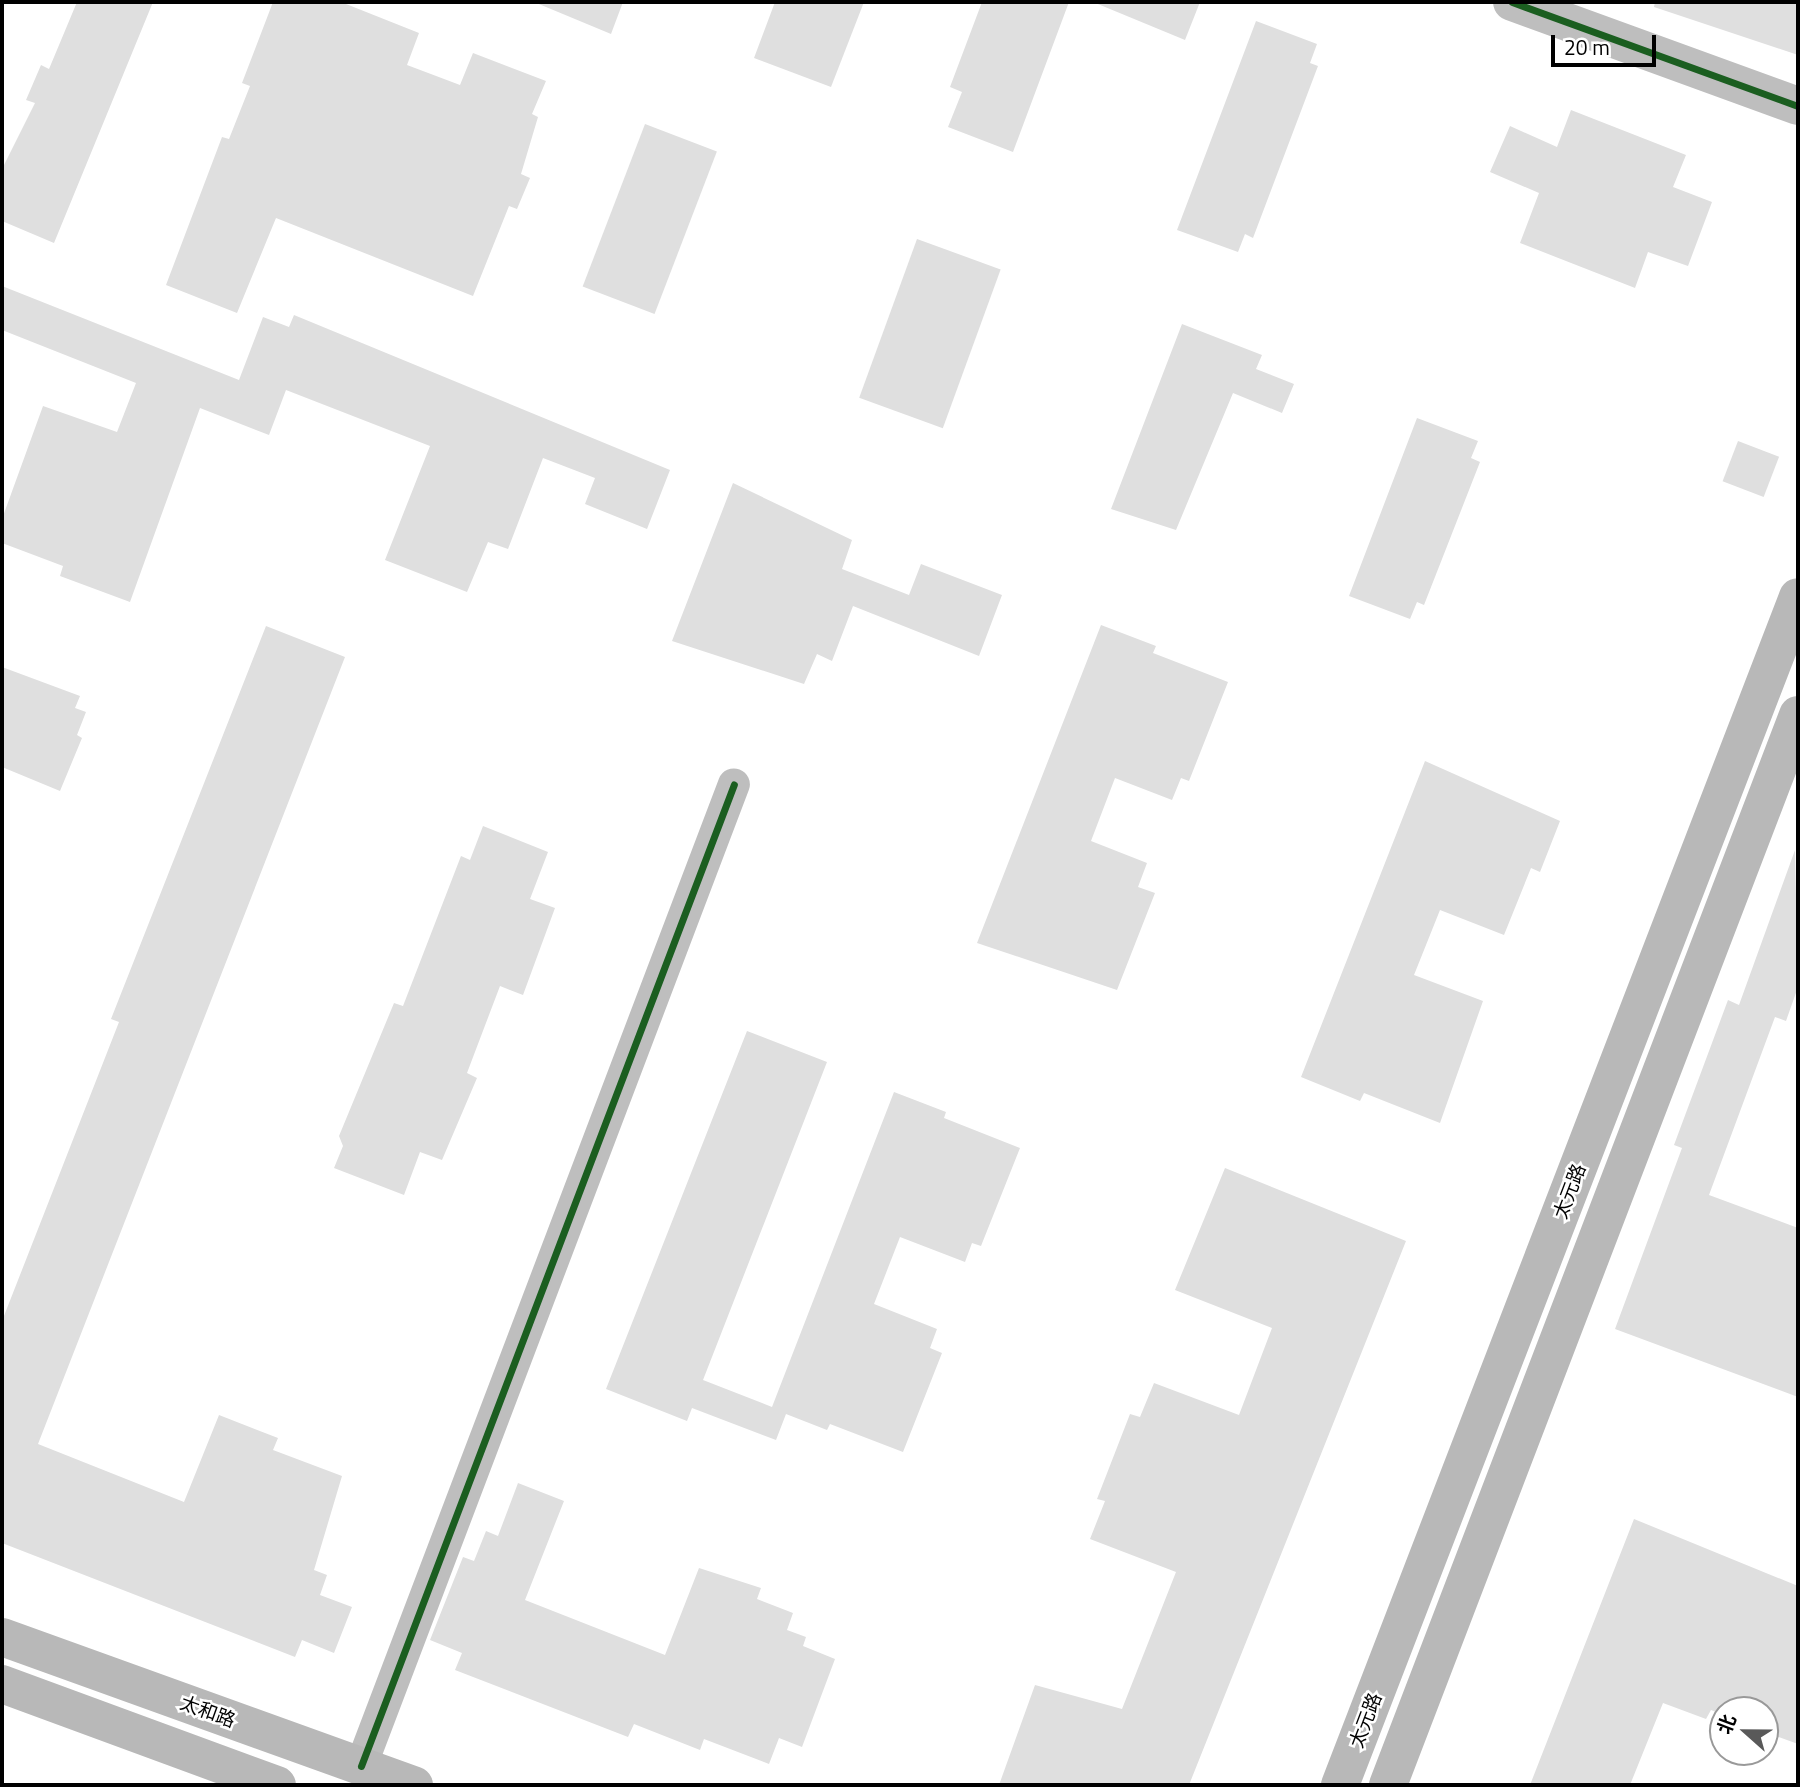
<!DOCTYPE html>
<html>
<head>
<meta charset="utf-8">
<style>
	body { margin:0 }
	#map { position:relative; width:1800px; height:1787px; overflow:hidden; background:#fff; font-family:"Titillium Web","Noto Sans SC",sans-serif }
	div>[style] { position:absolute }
	.building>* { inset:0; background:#dfdfdf; transform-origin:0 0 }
	.minor>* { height:32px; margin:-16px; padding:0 16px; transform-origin:16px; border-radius:16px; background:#bebebe }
	.tertiary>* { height:38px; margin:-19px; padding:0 19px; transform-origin:19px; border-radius:19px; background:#bebebe }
	.secondary>* { height:38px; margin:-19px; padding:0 19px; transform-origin:19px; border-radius:19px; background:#b8b8b8 }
	.cycleway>* { height:7px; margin:-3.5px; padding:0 3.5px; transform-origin:3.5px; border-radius:3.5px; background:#1b5e20 }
	span { translate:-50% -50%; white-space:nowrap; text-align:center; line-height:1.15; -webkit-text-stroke:5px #fff; paint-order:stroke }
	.street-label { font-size:19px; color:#000 }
	.frame { position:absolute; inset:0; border:4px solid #000; pointer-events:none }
	.north { position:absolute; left:1709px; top:1696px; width:70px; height:70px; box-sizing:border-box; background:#fff; border:2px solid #999; border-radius:50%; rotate:291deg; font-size:19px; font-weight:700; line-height:28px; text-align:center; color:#000 }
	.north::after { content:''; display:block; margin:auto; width:24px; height:32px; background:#595959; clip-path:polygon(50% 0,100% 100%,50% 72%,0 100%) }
	.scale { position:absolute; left:1551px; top:35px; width:105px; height:32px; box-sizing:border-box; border:4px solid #000; border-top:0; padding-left:9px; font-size:21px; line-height:24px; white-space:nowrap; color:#000; -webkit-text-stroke:5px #fff; paint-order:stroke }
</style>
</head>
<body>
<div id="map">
	<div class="building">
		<i style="clip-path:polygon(77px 2px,153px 2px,54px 243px,2px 221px,2px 169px,35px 103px,26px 100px,41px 65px,49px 69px)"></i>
		<i style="clip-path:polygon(273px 2px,341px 2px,419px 33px,407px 65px,460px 85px,473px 53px,546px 81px,532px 114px,538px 117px,521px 174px,530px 178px,517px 209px,509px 206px,473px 296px,276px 218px,237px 313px,166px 285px,222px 137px,229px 139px,250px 86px,242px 83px)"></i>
		<i style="clip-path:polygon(534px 2px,623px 2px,611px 34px)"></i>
		<i style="clip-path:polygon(775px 2px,864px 2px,831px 87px,754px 58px)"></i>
		<i style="clip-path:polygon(982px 2px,1069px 2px,1013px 152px,948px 127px,962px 92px,950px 87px)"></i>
		<i style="clip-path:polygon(1093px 2px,1200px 2px,1185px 40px)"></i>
		<i style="clip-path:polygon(1655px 2px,1798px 2px,1798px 55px,1654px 7px)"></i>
		<i style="clip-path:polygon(1256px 21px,1317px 44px,1310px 63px,1318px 66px,1253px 238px,1245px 234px,1238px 252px,1177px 230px)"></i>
		<i style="clip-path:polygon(1571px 110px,1686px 155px,1673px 187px,1712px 202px,1688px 266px,1648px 252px,1635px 288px,1520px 243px,1539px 193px,1490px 172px,1510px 126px,1557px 147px)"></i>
		<i style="left:645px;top:124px;width:77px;height:174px;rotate:21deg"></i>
		<i style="left:917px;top:239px;width:89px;height:169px;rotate:20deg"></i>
		<i style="clip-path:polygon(2px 286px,239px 380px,263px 317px,289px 327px,294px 315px,670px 470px,647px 529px,585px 504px,595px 478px,543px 458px,508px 549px,488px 542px,467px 592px,385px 560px,430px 446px,286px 390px,269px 435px,200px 408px,130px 602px,60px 576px,63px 566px,2px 543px,2px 519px,43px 406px,117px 432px,136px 383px,2px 330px)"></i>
		<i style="clip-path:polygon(1182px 324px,1262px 355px,1256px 369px,1294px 384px,1282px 413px,1233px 393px,1176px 530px,1111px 509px)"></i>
		<i style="clip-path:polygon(1417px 418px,1478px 441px,1471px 458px,1480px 462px,1424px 605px,1417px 602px,1410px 619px,1349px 596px)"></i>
		<i style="left:1738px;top:441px;width:44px;height:43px;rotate:21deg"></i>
		<i style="clip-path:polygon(733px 483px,852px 540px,842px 569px,909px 595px,921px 564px,1002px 595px,979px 656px,853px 606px,832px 661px,817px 654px,804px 684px,672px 641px)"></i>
		<i style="clip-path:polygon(1101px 625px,1156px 646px,1153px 653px,1228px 682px,1189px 781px,1181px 778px,1172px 800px,1115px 778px,1091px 841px,1147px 863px,1138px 887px,1155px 893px,1117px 990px,977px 943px)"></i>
		<i style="clip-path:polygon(266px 626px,345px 657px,38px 1444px,184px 1502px,219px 1415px,278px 1438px,273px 1450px,342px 1476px,314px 1570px,327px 1575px,320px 1595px,352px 1607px,334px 1653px,302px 1640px,295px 1657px,2px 1543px,2px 1321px,119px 1022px,111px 1019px)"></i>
		<i style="clip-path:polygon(2px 667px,80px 696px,75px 708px,86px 712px,77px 735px,82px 738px,60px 791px,2px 767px)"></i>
		<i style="clip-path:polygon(1425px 761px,1560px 821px,1540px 872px,1531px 868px,1504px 935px,1440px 910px,1414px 975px,1483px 1001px,1440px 1123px,1364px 1093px,1360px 1101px,1301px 1077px)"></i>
		<i style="clip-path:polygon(483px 826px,548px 852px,530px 899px,555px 908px,523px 995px,500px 986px,467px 1073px,477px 1078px,442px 1160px,420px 1152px,404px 1195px,334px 1168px,343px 1146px,339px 1136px,394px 1003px,403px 1006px,461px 856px,470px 860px)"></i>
		<i style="clip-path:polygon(1795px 850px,1798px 987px,1786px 1021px,1775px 1017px,1709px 1195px,1798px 1228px,1798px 1397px,1615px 1329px,1682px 1148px,1674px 1145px,1728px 1000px,1739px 1005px)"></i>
		<i style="clip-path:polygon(747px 1031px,827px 1062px,703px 1380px,772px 1407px,894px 1092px,946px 1112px,944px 1118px,1020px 1148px,981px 1246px,972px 1243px,965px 1262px,900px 1237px,874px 1304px,937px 1329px,930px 1348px,942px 1353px,903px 1452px,830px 1424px,827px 1430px,786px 1414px,776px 1440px,692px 1408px,687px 1421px,606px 1389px)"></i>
		<i style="clip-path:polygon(1225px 1168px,1406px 1241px,1189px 1785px,999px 1785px,1035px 1685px,1122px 1709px,1176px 1572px,1090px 1539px,1105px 1501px,1097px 1499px,1130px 1414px,1140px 1417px,1154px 1383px,1239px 1415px,1272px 1328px,1175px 1290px)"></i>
		<i style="clip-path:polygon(518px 1483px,564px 1501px,525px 1600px,665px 1655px,699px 1568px,761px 1588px,757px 1599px,793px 1613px,787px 1630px,806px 1637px,803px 1646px,835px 1659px,802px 1747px,779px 1738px,769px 1764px,704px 1739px,700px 1750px,634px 1724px,628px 1737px,455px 1670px,462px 1653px,430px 1640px,463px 1557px,474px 1561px,486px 1531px,498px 1536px)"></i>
		<i style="clip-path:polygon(1634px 1519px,1798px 1586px,1798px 1744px,1765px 1732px,1765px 1710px,1723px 1710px,1723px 1715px,1711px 1710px,1706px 1719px,1663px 1703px,1630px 1785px,1530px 1785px)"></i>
	</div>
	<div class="minor">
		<i style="left:361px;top:1766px;width:1050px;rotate:-69.2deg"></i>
	</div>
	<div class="tertiary">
		<i style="left:1512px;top:2px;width:304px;rotate:20deg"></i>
	</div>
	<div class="secondary">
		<i style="left:2px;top:1637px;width:438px;rotate:19.8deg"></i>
		<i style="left:2px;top:1684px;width:293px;rotate:20.2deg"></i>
		<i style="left:1340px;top:1785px;width:1273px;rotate:-68.92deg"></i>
		<i style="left:1388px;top:1785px;width:1146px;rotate:-69.03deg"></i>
	</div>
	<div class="cycleway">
		<i style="left:1512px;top:2px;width:304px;rotate:20deg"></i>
		<i style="left:361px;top:1766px;width:1050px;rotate:-69.2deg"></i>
	</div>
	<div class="street-label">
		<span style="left:1569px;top:1191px;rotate:-69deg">太元路</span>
		<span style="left:208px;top:1711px;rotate:20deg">太和路</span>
		<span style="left:1365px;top:1720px;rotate:-69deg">太元路</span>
	</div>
	<div class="frame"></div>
	<div class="north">北</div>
	<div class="scale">20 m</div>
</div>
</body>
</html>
